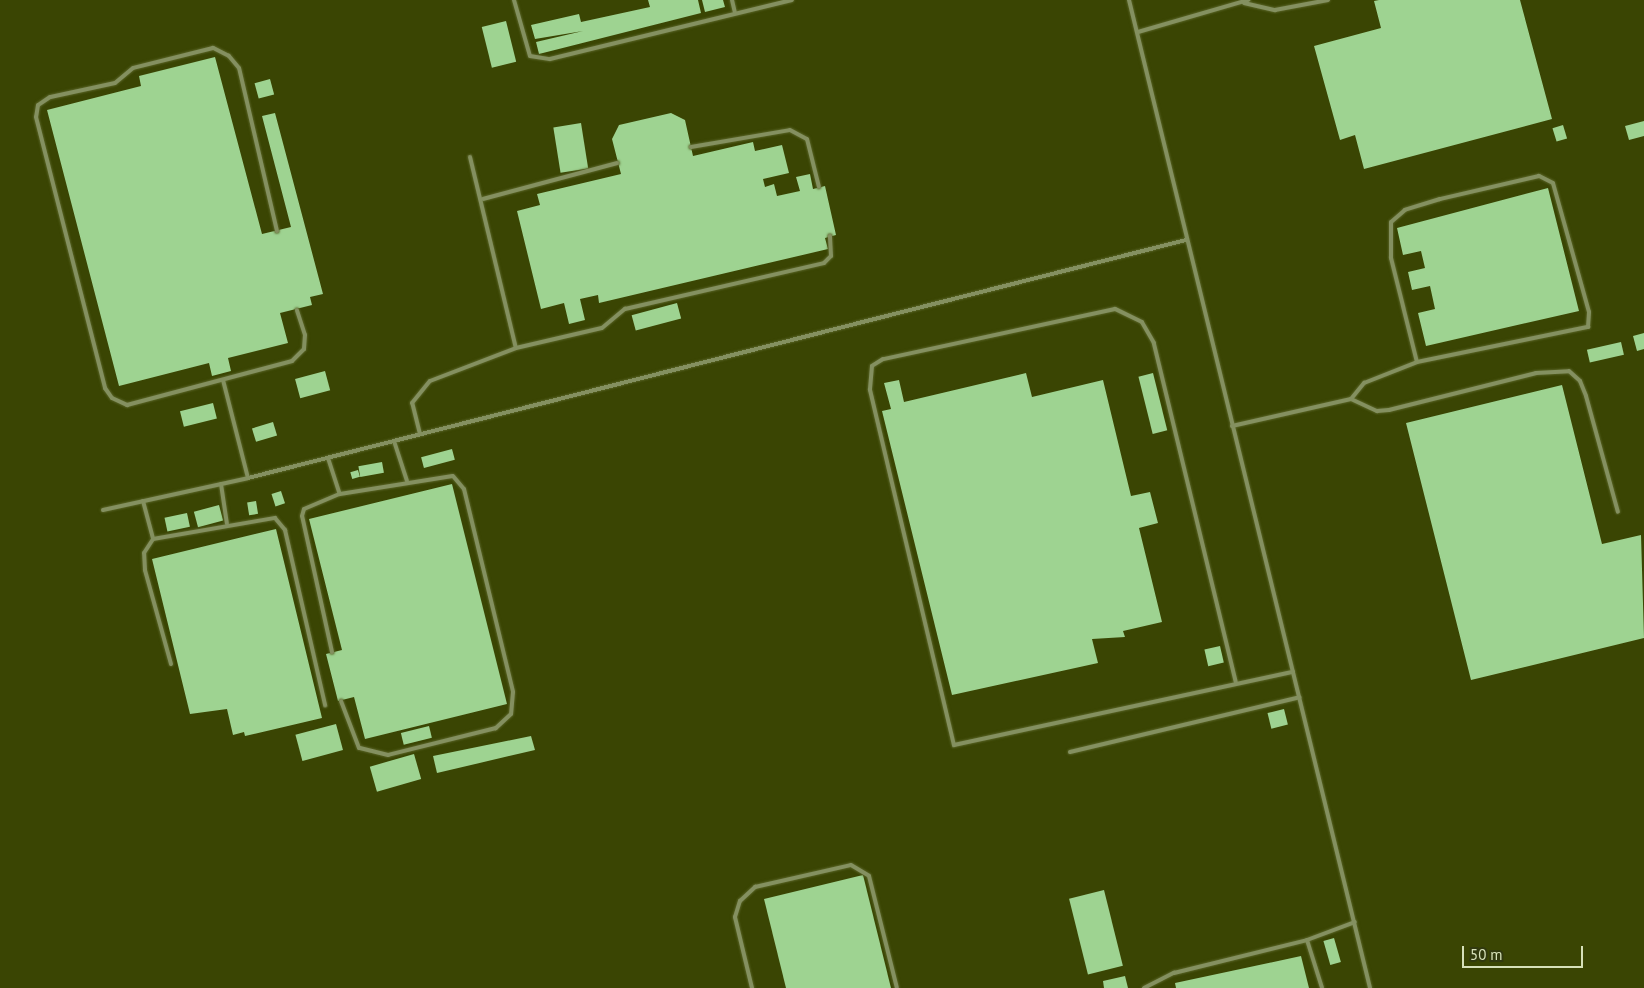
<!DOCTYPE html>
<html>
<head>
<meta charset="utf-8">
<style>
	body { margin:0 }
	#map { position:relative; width:1644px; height:988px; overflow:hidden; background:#3a4503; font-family:"PT Sans",sans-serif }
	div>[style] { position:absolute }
	.building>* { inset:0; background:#9ed391; transform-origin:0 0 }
	.roads { filter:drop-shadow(0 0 1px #596427) drop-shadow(0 0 1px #596427) }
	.lane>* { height:4px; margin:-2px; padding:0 2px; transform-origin:2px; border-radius:2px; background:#849060 }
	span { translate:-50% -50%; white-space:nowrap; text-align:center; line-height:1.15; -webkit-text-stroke:5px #31390f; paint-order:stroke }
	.scale { position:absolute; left:1462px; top:946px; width:121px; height:22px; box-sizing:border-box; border:2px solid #d6e0b9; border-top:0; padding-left:6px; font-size:15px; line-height:18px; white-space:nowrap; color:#d6e0b9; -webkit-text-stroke:4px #31390f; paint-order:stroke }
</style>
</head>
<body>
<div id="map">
	<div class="building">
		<i style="clip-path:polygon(648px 0,698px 0,701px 13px,539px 54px,536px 42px,583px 31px,535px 39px,531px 25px,579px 14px,581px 22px,650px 7px)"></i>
		<i style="clip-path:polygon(702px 0,723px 0,725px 7px,705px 12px)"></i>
		<i style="clip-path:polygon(1379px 0,1520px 0,1552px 119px,1364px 169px,1355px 135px,1340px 140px,1314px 46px,1381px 28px,1374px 1px)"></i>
		<i style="left:506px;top:21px;width:42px;height:25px;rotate:76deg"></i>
		<i style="clip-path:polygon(215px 57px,262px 234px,291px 227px,262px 116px,275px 113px,323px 294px,310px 297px,312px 305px,280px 313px,288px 343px,228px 358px,231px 371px,212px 376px,209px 363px,119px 386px,47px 110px,141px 86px,139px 76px)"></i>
		<i style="left:270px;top:79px;width:16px;height:16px;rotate:75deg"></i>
		<i style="clip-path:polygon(671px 113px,685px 120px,693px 156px,753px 142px,755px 151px,782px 145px,789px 173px,763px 179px,765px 187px,774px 184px,777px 196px,800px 191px,796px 177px,810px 174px,813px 189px,825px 186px,836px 235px,825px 238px,828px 249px,599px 303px,598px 295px,580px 299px,585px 320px,569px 324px,564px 303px,541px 309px,517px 211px,540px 205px,537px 194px,621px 174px,612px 139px,619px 125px)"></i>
		<i style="clip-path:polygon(1644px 121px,1644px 136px,1629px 140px,1625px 126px)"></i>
		<i style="left:581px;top:123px;width:46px;height:28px;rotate:81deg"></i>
		<i style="left:1563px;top:125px;width:14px;height:11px;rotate:73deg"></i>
		<i style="clip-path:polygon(1548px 188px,1579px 311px,1426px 346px,1418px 313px,1435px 309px,1430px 286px,1412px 290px,1408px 272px,1425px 268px,1421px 251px,1403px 255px,1397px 228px)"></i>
		<i style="left:677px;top:303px;width:16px;height:47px;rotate:75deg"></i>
		<i style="clip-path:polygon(1644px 333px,1644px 349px,1637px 351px,1633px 336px)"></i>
		<i style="left:1621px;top:342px;width:13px;height:35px;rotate:77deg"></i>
		<i style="left:325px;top:371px;width:20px;height:31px;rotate:75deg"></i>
		<i style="clip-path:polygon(1026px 373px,1032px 397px,1103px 380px,1131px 496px,1150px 492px,1158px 523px,1139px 528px,1162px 622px,1123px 631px,1125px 637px,1092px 639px,1098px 663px,952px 695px,882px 411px,891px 409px,884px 383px,899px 380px,904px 402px)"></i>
		<i style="left:1153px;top:373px;width:59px;height:15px;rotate:76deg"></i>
		<i style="clip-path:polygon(1562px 385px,1602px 544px,1641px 535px,1644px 638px,1471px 680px,1406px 423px)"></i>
		<i style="left:213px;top:403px;width:16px;height:34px;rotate:76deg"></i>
		<i style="left:273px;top:422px;width:14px;height:22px;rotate:73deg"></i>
		<i style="left:452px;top:449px;width:11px;height:32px;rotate:75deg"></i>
		<i style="left:382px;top:462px;width:11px;height:24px;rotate:80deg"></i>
		<i style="left:358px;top:470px;width:7px;height:8px;rotate:74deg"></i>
		<i style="clip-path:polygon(452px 484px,507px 704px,365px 739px,354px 697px,338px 701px,326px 654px,342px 650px,309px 519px)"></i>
		<i style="left:281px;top:491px;width:13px;height:10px;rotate:72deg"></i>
		<i style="left:256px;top:501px;width:13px;height:9px;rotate:81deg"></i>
		<i style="left:219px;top:505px;width:16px;height:26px;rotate:75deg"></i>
		<i style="left:187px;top:513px;width:14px;height:23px;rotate:78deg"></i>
		<i style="clip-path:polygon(276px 529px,322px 718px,245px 736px,244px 732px,233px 735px,227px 709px,190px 714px,152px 559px)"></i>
		<i style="left:1220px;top:646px;width:17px;height:16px;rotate:77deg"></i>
		<i style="left:1284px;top:709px;width:16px;height:17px;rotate:76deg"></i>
		<i style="left:336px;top:724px;width:27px;height:42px;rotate:75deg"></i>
		<i style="left:429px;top:726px;width:12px;height:29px;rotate:76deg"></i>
		<i style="clip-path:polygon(531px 736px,535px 750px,437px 773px,433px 756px)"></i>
		<i style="left:414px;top:754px;width:26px;height:46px;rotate:74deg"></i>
		<i style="clip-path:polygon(863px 875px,891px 988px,786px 988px,764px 899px)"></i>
		<i style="left:1104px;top:890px;width:78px;height:36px;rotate:76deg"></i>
		<i style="left:1334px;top:938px;width:25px;height:11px;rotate:74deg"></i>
		<i style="clip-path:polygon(1301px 956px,1309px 988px,1176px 988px,1175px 983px)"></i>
		<i style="clip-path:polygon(1125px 976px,1128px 988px,1104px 988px,1103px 981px)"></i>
	</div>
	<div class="roads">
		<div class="lane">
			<i style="left:514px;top:0;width:58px;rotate:74.1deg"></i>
			<i style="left:530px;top:56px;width:20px;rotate:9deg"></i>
			<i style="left:550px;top:59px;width:249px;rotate:-13.7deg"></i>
			<i style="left:732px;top:0;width:13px;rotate:77deg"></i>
			<i style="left:1129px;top:0;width:1017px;rotate:76.29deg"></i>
			<i style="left:1244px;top:3px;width:32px;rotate:13deg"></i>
			<i style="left:1275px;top:10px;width:54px;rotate:-10.7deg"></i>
			<i style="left:1138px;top:32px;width:115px;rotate:-16.2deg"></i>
			<i style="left:691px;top:147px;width:100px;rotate:-9.7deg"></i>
			<i style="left:790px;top:130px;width:19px;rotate:28deg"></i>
			<i style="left:807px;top:139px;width:49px;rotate:76deg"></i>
			<i style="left:470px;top:157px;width:196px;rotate:76.5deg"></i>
			<i style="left:483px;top:199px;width:139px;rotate:-15deg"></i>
			<i style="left:277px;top:231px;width:167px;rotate:-103.1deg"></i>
			<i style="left:239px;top:68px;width:16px;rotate:-130deg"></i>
			<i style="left:229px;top:56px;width:18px;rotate:-153deg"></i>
			<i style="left:213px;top:48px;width:82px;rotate:166deg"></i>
			<i style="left:133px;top:68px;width:23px;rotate:140deg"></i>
			<i style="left:115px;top:83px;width:66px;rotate:167.8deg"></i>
			<i style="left:50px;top:97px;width:14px;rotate:146deg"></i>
			<i style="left:38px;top:105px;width:12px;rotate:99deg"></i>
			<i style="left:36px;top:117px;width:280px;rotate:75.7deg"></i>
			<i style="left:105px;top:388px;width:12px;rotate:55deg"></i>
			<i style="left:112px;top:398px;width:17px;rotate:25deg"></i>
			<i style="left:127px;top:405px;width:171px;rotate:-14.9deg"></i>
			<i style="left:292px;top:361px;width:17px;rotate:-45deg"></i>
			<i style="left:304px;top:349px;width:14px;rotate:-86deg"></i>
			<i style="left:305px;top:335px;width:26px;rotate:-108deg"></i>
			<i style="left:223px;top:380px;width:101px;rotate:75.7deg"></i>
			<i style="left:1351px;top:399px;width:29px;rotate:25deg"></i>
			<i style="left:1377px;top:411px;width:12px;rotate:-5deg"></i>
			<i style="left:1389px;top:410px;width:152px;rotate:-14.1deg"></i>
			<i style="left:1536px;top:373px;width:33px;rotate:-3deg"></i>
			<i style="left:1569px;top:371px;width:15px;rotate:42deg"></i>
			<i style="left:1580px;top:381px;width:16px;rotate:68deg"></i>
			<i style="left:1586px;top:396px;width:120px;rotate:74.6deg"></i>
			<i style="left:1232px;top:426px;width:122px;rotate:-12.8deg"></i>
			<i style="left:1351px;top:399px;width:21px;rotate:-51deg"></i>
			<i style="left:1364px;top:383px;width:57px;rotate:-21.6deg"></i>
			<i style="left:1417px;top:362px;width:175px;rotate:-11.6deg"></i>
			<i style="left:1588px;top:327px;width:15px;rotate:-86deg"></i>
			<i style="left:1589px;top:312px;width:134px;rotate:-105.6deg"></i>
			<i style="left:1553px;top:183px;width:16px;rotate:-153deg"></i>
			<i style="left:1539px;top:176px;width:102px;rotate:166.9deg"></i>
			<i style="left:1440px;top:199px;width:37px;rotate:163deg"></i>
			<i style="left:1405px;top:210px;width:18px;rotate:139deg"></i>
			<i style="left:1391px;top:222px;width:36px;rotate:90deg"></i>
			<i style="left:1391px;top:258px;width:107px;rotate:76deg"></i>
			<i style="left:420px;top:434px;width:32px;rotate:-104deg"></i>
			<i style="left:412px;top:403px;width:28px;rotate:-51deg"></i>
			<i style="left:430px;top:381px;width:92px;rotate:-21deg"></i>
			<i style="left:516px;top:348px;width:88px;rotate:-13.1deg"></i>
			<i style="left:602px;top:328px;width:30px;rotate:-40deg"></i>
			<i style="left:625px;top:309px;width:204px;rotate:-13deg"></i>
			<i style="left:824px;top:263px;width:10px;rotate:-45deg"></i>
			<i style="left:831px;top:256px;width:20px;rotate:-93deg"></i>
			<i style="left:394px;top:441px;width:42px;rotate:72deg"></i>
			<i style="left:328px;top:458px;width:38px;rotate:72deg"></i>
			<i style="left:221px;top:484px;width:40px;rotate:81.5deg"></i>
			<i style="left:143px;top:501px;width:39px;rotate:75deg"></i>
			<i style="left:103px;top:510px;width:148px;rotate:-12.4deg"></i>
			<i style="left:248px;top:478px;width:968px;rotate:-14.24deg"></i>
			<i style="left:332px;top:652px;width:139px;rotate:-102.4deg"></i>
			<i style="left:302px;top:516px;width:7px;rotate:-74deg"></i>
			<i style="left:304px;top:509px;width:39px;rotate:-23deg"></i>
			<i style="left:340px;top:494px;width:114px;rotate:-9.1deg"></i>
			<i style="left:453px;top:476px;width:17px;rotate:50deg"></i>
			<i style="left:464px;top:489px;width:209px;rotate:76.4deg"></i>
			<i style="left:513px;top:692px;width:22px;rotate:95deg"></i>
			<i style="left:511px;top:714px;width:21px;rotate:137deg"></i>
			<i style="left:496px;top:728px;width:111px;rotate:166deg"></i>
			<i style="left:388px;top:755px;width:30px;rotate:-166deg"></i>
			<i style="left:359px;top:748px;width:50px;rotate:-111deg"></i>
			<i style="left:171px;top:664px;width:98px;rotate:-105.5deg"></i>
			<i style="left:145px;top:570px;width:17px;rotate:-93deg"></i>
			<i style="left:144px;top:553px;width:17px;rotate:-57deg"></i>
			<i style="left:153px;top:539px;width:124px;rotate:-9.8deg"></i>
			<i style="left:275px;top:518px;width:16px;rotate:50deg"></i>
			<i style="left:285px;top:530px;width:180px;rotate:77.1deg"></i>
			<i style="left:1236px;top:683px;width:350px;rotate:-103.6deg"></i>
			<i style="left:1154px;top:343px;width:24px;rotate:-120deg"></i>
			<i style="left:1142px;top:322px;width:30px;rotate:-154deg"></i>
			<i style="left:1115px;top:309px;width:237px;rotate:167.8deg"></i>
			<i style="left:883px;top:359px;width:13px;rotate:148deg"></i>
			<i style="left:872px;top:366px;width:24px;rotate:95deg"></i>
			<i style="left:870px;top:390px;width:365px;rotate:76.7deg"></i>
			<i style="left:954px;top:745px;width:347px;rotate:-12.2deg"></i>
			<i style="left:1070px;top:752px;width:236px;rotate:-13.4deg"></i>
			<i style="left:1307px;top:940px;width:50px;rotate:72.6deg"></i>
			<i style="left:752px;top:988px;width:73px;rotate:-103.5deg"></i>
			<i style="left:735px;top:917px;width:17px;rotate:-73deg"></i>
			<i style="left:740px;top:901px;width:21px;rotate:-43deg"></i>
			<i style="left:755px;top:887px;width:98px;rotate:-12.9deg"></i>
			<i style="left:851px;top:865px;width:21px;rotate:31deg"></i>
			<i style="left:869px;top:876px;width:115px;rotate:76deg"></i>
			<i style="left:1144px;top:988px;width:34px;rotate:-27deg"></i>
			<i style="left:1174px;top:973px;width:137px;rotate:-13.9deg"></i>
			<i style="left:1307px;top:940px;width:51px;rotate:-20.6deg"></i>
		</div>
	</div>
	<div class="scale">50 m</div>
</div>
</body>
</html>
